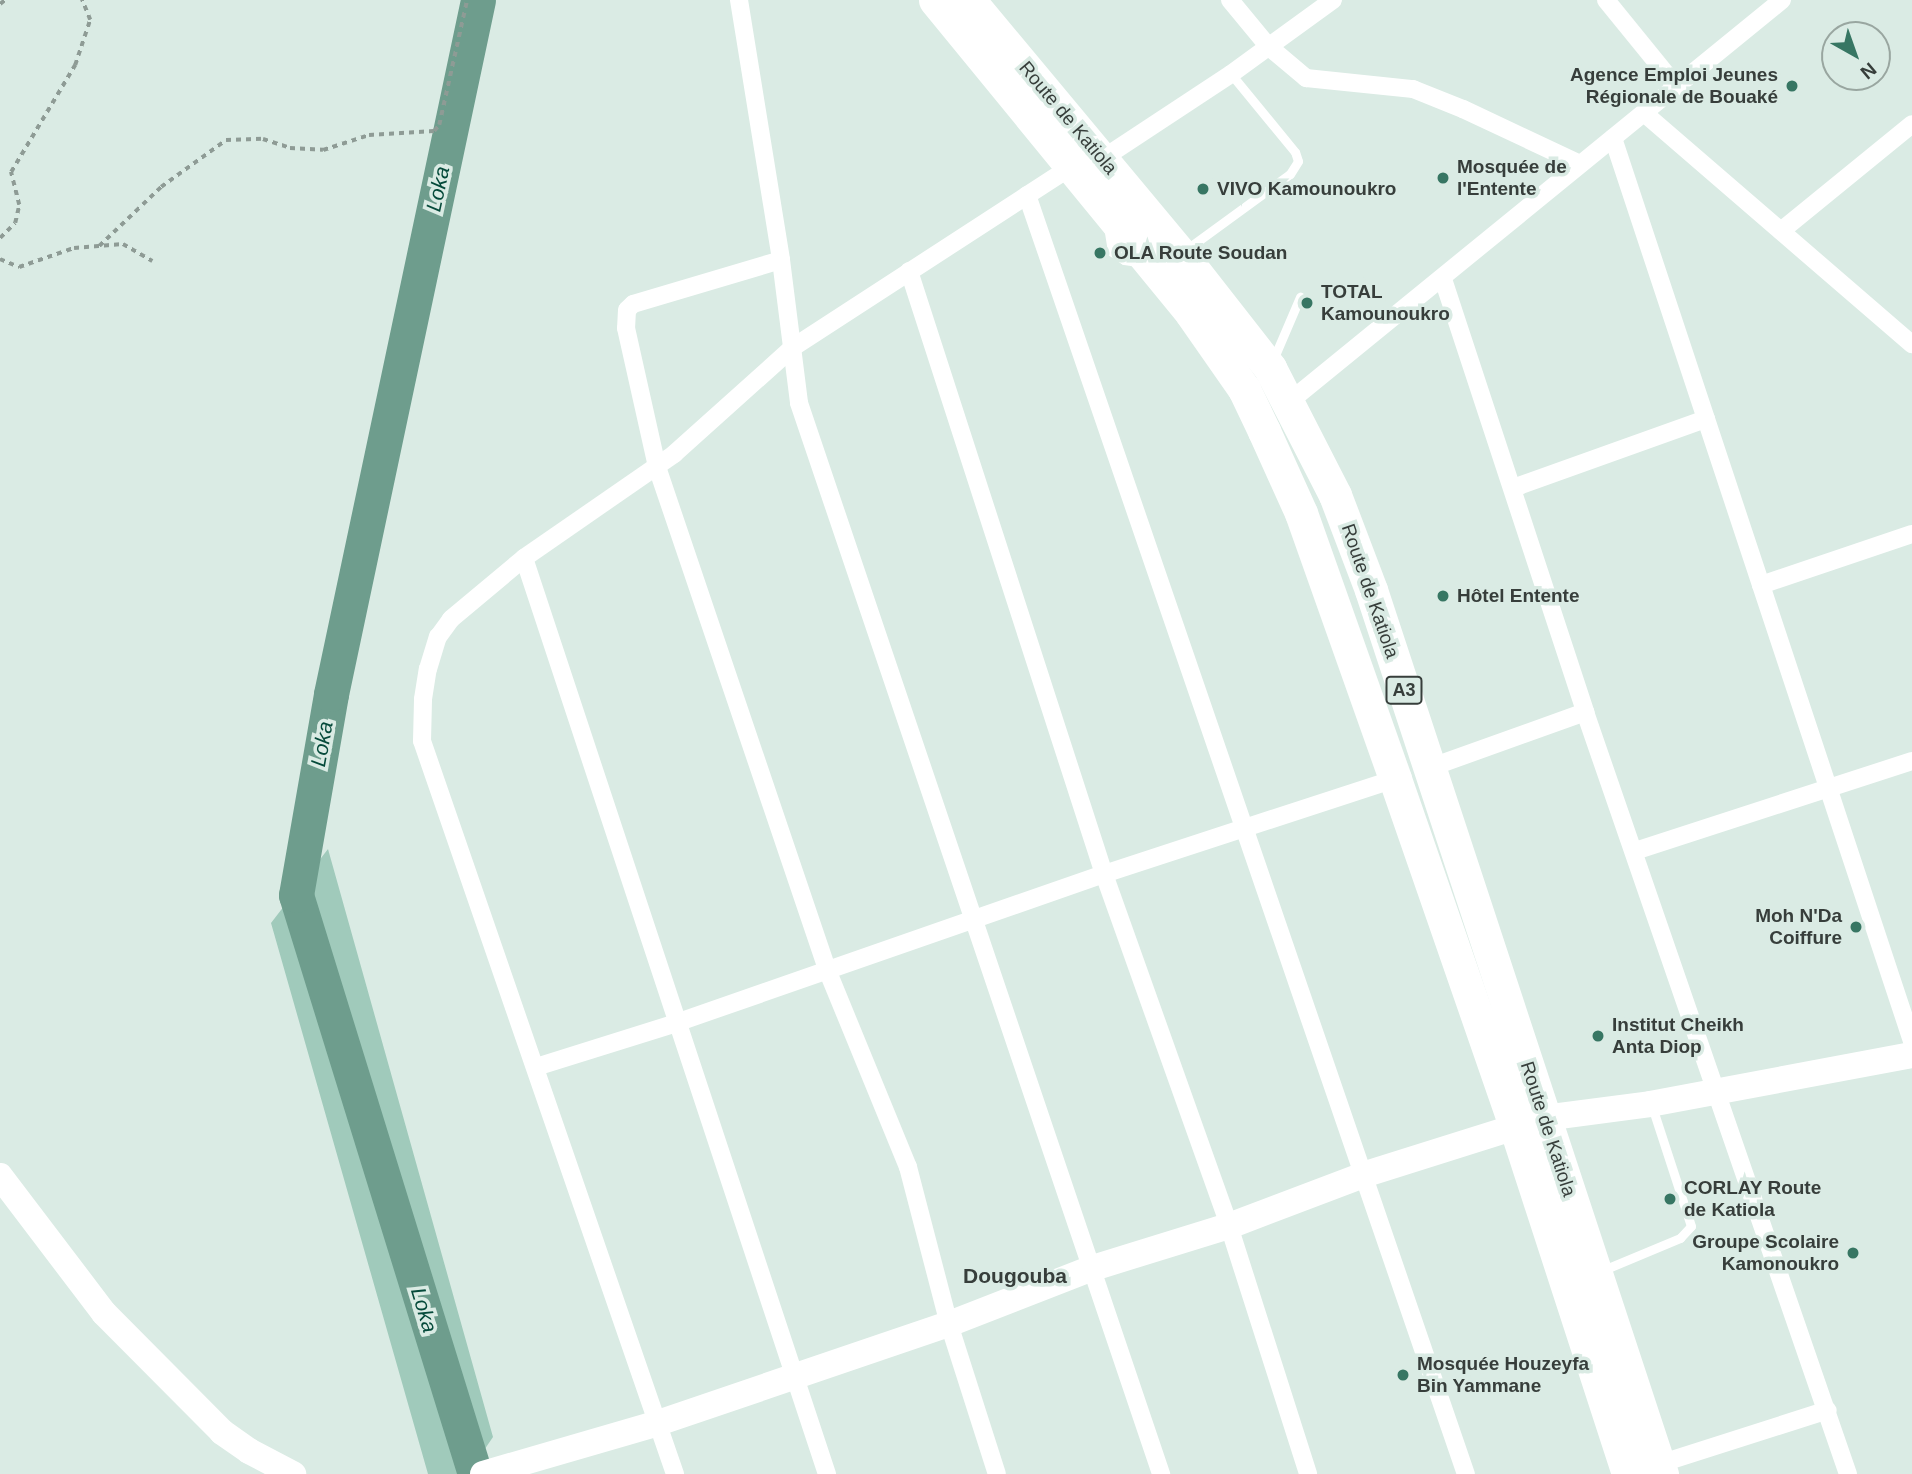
<!DOCTYPE html>
<html>
<head>
<meta charset="utf-8">
<style>
	body { margin:0 }
	#map { position:relative; width:1912px; height:1474px; overflow:hidden; background:#daebe4; font-family:Arial,sans-serif }
	div>[style] { position:absolute }
	.green>* { inset:0; background:#a0cabb }
	.river>* { height:35px; margin:-17.5px; padding:0 17.5px; transform-origin:17.5px; border-radius:17.5px; background:#6e9d8d }
	.path>* { height:3.5px; margin-top:-1.75px; transform-origin:0; background:repeating-linear-gradient(90deg,#8e9b95 0 5px,transparent 0 10px) }
	.lane>* { height:9px; margin:-4.5px; padding:0 4.5px; transform-origin:4.5px; border-radius:4.5px; background:#fff }
	.street>* { height:18px; margin:-9px; padding:0 9px; transform-origin:9px; border-radius:9px; background:#fff }
	.secondary>* { height:26px; margin:-13px; padding:0 13px; transform-origin:13px; border-radius:13px; background:#fff }
	.highway>* { height:33px; margin:-16.5px; padding:0 16.5px; transform-origin:16.5px; border-radius:16.5px; background:#fff }
	.dots>* { width:19px; height:19px; translate:-50% -50%; box-sizing:border-box; border:4px solid #daebe4; border-radius:50% }
	span { translate:-50% -50%; white-space:nowrap; text-align:center; line-height:1.15; -webkit-text-stroke:7px #daebe4; paint-order:stroke }
	.shield-label span { padding:2px 5px; background:#daebe4; border:2px solid; border-radius:5px; -webkit-text-stroke-width:0 }
	.shield-label { font-size:18px; color:#373e3b; font-weight:700 }
	.poi-label { font-size:19px; color:#373e3b; font-weight:700 }
	.right { translate:-100% -50%; text-align:right }
	.left { translate:0 -50%; text-align:left }
	.street-label { font-size:19px; color:#373e3b }
	.water-label { font-size:21px; color:#054a3a; font-style:italic }
	.neighbourhood-label { font-size:21px; color:#373e3b; font-weight:700 }
	.north { position:absolute; left:1821px; top:21px; width:70px; height:70px; box-sizing:border-box; background:#daebe4; border:2px solid #99a6a0; border-radius:50%; rotate:140deg; font-size:19px; font-weight:700; line-height:28px; text-align:center; color:#373e3b }
	.north::after { content:''; display:block; margin:auto; width:24px; height:32px; background:#377663; clip-path:polygon(50% 0,100% 100%,50% 72%,0 100%) }
</style>
</head>
<body>
<div id="map">
	<div class="green">
		<i style="clip-path:polygon(328px 849px,493px 1437px,476px 1462px,480px 1474px,428px 1474px,271px 923px)"></i>
	</div>
	<div class="river">
		<i style="left:475px;top:1474px;width:606px;rotate:-107.18deg"></i>
		<i style="left:296px;top:895px;width:204px;rotate:-80.1deg"></i>
		<i style="left:331px;top:694px;width:709px;rotate:-78.04deg"></i>
	</div>
	<div class="path">
		<i style="left:0;top:4px;width:6px;rotate:-39deg"></i>
		<i style="left:0;top:238px;width:21px;rotate:-45deg"></i>
		<i style="left:15px;top:223px;width:18px;rotate:-77deg"></i>
		<i style="left:19px;top:205px;width:34px;rotate:-104deg"></i>
		<i style="left:11px;top:172px;width:125px;rotate:-59.1deg"></i>
		<i style="left:75px;top:65px;width:47px;rotate:-71.6deg"></i>
		<i style="left:90px;top:20px;width:22px;rotate:-112deg"></i>
		<i style="left:99px;top:246px;width:86px;rotate:-43.6deg"></i>
		<i style="left:161px;top:187px;width:80px;rotate:-35.9deg"></i>
		<i style="left:226px;top:140px;width:37px;rotate:-2deg"></i>
		<i style="left:263px;top:139px;width:28px;rotate:18deg"></i>
		<i style="left:290px;top:148px;width:33px;rotate:3deg"></i>
		<i style="left:323px;top:150px;width:48px;rotate:-18.1deg"></i>
		<i style="left:369px;top:135px;width:65px;rotate:-3.5deg"></i>
		<i style="left:434px;top:131px;width:8px;rotate:-50deg"></i>
		<i style="left:439px;top:125px;width:128px;rotate:-77.4deg"></i>
		<i style="left:0;top:259px;width:21px;rotate:23deg"></i>
		<i style="left:19px;top:267px;width:58px;rotate:-19.1deg"></i>
		<i style="left:74px;top:248px;width:49px;rotate:-4.7deg"></i>
		<i style="left:123px;top:244px;width:34px;rotate:30deg"></i>
	</div>
	<div class="lane">
		<i style="left:1108px;top:226px;width:26px;rotate:81deg"></i>
		<i style="left:1112px;top:252px;width:14px;rotate:34deg"></i>
		<i style="left:1124px;top:260px;width:14px;rotate:8deg"></i>
		<i style="left:1187px;top:249px;width:127px;rotate:-36.1deg"></i>
		<i style="left:1290px;top:174px;width:15px;rotate:-58deg"></i>
		<i style="left:1298px;top:161px;width:9px;rotate:-108deg"></i>
		<i style="left:1295px;top:152px;width:101px;rotate:-129.4deg"></i>
		<i style="left:1273px;top:360px;width:69px;rotate:-66.8deg"></i>
		<i style="left:1601px;top:1271px;width:86px;rotate:-22.7deg"></i>
		<i style="left:1680px;top:1238px;width:16px;rotate:-47deg"></i>
		<i style="left:1691px;top:1226px;width:125px;rotate:-108.1deg"></i>
	</div>
	<div class="street">
		<i style="left:739px;top:0;width:263px;rotate:80.8deg"></i>
		<i style="left:781px;top:260px;width:144px;rotate:82.8deg"></i>
		<i style="left:799px;top:403px;width:1131px;rotate:71.32deg"></i>
		<i style="left:1230px;top:0;width:60px;rotate:50.4deg"></i>
		<i style="left:1268px;top:46px;width:50px;rotate:40.1deg"></i>
		<i style="left:1306px;top:78px;width:108px;rotate:5.9deg"></i>
		<i style="left:1413px;top:89px;width:54px;rotate:21.8deg"></i>
		<i style="left:1463px;top:109px;width:129px;rotate:25.2deg"></i>
		<i style="left:1606px;top:0;width:111px;rotate:50.9deg"></i>
		<i style="left:1644px;top:113px;width:354px;rotate:40.8deg"></i>
		<i style="left:1613px;top:138px;width:951px;rotate:71.68deg"></i>
		<i style="left:1102px;top:159px;width:154px;rotate:-33.4deg"></i>
		<i style="left:1231px;top:74px;width:126px;rotate:-36deg"></i>
		<i style="left:1027px;top:195px;width:1352px;rotate:71.06deg"></i>
		<i style="left:1781px;top:231px;width:169px;rotate:-39.2deg"></i>
		<i style="left:781px;top:260px;width:154px;rotate:163.4deg"></i>
		<i style="left:633px;top:304px;width:8px;rotate:135deg"></i>
		<i style="left:627px;top:310px;width:18px;rotate:93deg"></i>
		<i style="left:626px;top:328px;width:142px;rotate:77.4deg"></i>
		<i style="left:657px;top:467px;width:533px;rotate:71.29deg"></i>
		<i style="left:828px;top:972px;width:211px;rotate:67.7deg"></i>
		<i style="left:908px;top:1167px;width:162px;rotate:75.4deg"></i>
		<i style="left:949px;top:1324px;width:157px;rotate:72.3deg"></i>
		<i style="left:909px;top:271px;width:634px;rotate:72.08deg"></i>
		<i style="left:1104px;top:874px;width:374px;rotate:70.4deg"></i>
		<i style="left:1229px;top:1226px;width:260px;rotate:72.3deg"></i>
		<i style="left:1443px;top:279px;width:456px;rotate:71.8deg"></i>
		<i style="left:1585px;top:712px;width:806px;rotate:70.96deg"></i>
		<i style="left:1289px;top:402px;width:636px;rotate:-39.19deg"></i>
		<i style="left:1513px;top:488px;width:205px;rotate:-19.7deg"></i>
		<i style="left:524px;top:558px;width:965px;rotate:71.7deg"></i>
		<i style="left:1761px;top:585px;width:159px;rotate:-18.7deg"></i>
		<i style="left:1429px;top:768px;width:166px;rotate:-19.7deg"></i>
		<i style="left:1635px;top:851px;width:291px;rotate:-18deg"></i>
		<i style="left:536px;top:1067px;width:147px;rotate:-17.4deg"></i>
		<i style="left:676px;top:1023px;width:453px;rotate:-19.2deg"></i>
		<i style="left:1104px;top:874px;width:306px;rotate:-18.1deg"></i>
		<i style="left:1659px;top:1464px;width:177px;rotate:-17.7deg"></i>
		<i style="left:675px;top:1474px;width:775px;rotate:-109.04deg"></i>
		<i style="left:422px;top:741px;width:42px;rotate:-88.6deg"></i>
		<i style="left:423px;top:699px;width:30px;rotate:-81deg"></i>
		<i style="left:428px;top:669px;width:34px;rotate:-73deg"></i>
		<i style="left:438px;top:637px;width:22px;rotate:-54deg"></i>
		<i style="left:451px;top:619px;width:95px;rotate:-39.9deg"></i>
		<i style="left:524px;top:558px;width:183px;rotate:-34.7deg"></i>
		<i style="left:674px;top:454px;width:159px;rotate:-41.9deg"></i>
		<i style="left:792px;top:348px;width:334px;rotate:-33deg"></i>
	</div>
	<div class="secondary">
		<i style="left:0;top:1176px;width:172px;rotate:52.8deg"></i>
		<i style="left:104px;top:1313px;width:168px;rotate:45.2deg"></i>
		<i style="left:222px;top:1432px;width:33px;rotate:35deg"></i>
		<i style="left:249px;top:1451px;width:50px;rotate:27.6deg"></i>
		<i style="left:483px;top:1474px;width:182px;rotate:-16.2deg"></i>
		<i style="left:658px;top:1423px;width:307px;rotate:-18.8deg"></i>
		<i style="left:949px;top:1324px;width:155px;rotate:-21.3deg"></i>
		<i style="left:1093px;top:1268px;width:142px;rotate:-17.2deg"></i>
		<i style="left:1229px;top:1226px;width:147px;rotate:-20.8deg"></i>
		<i style="left:1366px;top:1174px;width:187px;rotate:-17.5deg"></i>
		<i style="left:1544px;top:1118px;width:107px;rotate:-7.5deg"></i>
		<i style="left:1650px;top:1104px;width:267px;rotate:-10.6deg"></i>
	</div>
	<div class="highway">
		<i style="left:935px;top:0;width:404px;rotate:50.7deg"></i>
		<i style="left:1191px;top:313px;width:93px;rotate:55.1deg"></i>
		<i style="left:1244px;top:389px;width:47px;rotate:64.5deg"></i>
		<i style="left:1264px;top:431px;width:90px;rotate:65.7deg"></i>
		<i style="left:1301px;top:513px;width:282px;rotate:70.5deg"></i>
		<i style="left:1395px;top:779px;width:367px;rotate:70.9deg"></i>
		<i style="left:1515px;top:1126px;width:366px;rotate:72deg"></i>
		<i style="left:969px;top:0;width:331px;rotate:50.2deg"></i>
		<i style="left:1181px;top:254px;width:145px;rotate:52deg"></i>
		<i style="left:1270px;top:368px;width:143px;rotate:62.9deg"></i>
		<i style="left:1335px;top:495px;width:102px;rotate:69.2deg"></i>
		<i style="left:1371px;top:590px;width:931px;rotate:71.78deg"></i>
	</div>
	<div class="dots">
		<i style="left:1792px;top:86px;background:#377663"></i>
		<i style="left:1443px;top:178px;background:#377663"></i>
		<i style="left:1203px;top:189px;background:#377663"></i>
		<i style="left:1100px;top:253px;background:#377663"></i>
		<i style="left:1307px;top:303px;background:#377663"></i>
		<i style="left:1443px;top:596px;background:#377663"></i>
		<i style="left:1856px;top:927px;background:#377663"></i>
		<i style="left:1598px;top:1036px;background:#377663"></i>
		<i style="left:1670px;top:1199px;background:#377663"></i>
		<i style="left:1853px;top:1253px;background:#377663"></i>
		<i style="left:1403px;top:1375px;background:#377663"></i>
	</div>
	<div class="shield-label">
		<span style="left:1404px;top:690px">A3</span>
	</div>
	<div class="poi-label">
		<span class="right" style="left:1778px;top:86px">Agence Emploi Jeunes<br>Régionale de Bouaké</span>
		<span class="left" style="left:1457px;top:178px">Mosquée de<br>l'Entente</span>
		<span class="left" style="left:1217px;top:189px">VIVO Kamounoukro</span>
		<span class="left" style="left:1114px;top:253px">OLA Route Soudan</span>
		<span class="left" style="left:1321px;top:303px">TOTAL<br>Kamounoukro</span>
		<span class="left" style="left:1457px;top:596px">Hôtel Entente</span>
		<span class="right" style="left:1842px;top:927px">Moh N'Da<br>Coiffure</span>
		<span class="left" style="left:1612px;top:1036px">Institut Cheikh<br>Anta Diop</span>
		<span class="left" style="left:1684px;top:1199px">CORLAY Route<br>de Katiola</span>
		<span class="right" style="left:1839px;top:1253px">Groupe Scolaire<br>Kamonoukro</span>
		<span class="left" style="left:1417px;top:1375px">Mosquée Houzeyfa<br>Bin Yammane</span>
	</div>
	<div class="street-label">
		<span style="left:1068px;top:118px;rotate:50deg">Route de Katiola</span>
		<span style="left:1370px;top:591px;rotate:71deg">Route de Katiola</span>
		<span style="left:1548px;top:1129px;rotate:72deg">Route de Katiola</span>
	</div>
	<div class="water-label">
		<span style="left:438px;top:189px;rotate:-78deg">Loka</span>
		<span style="left:322px;top:744px;rotate:-80deg">Loka</span>
		<span style="left:424px;top:1310px;rotate:73deg">Loka</span>
	</div>
	<div class="neighbourhood-label">
		<span style="left:1015px;top:1276px">Dougouba</span>
	</div>
	<div class="north">N</div>
</div>
</body>
</html>
